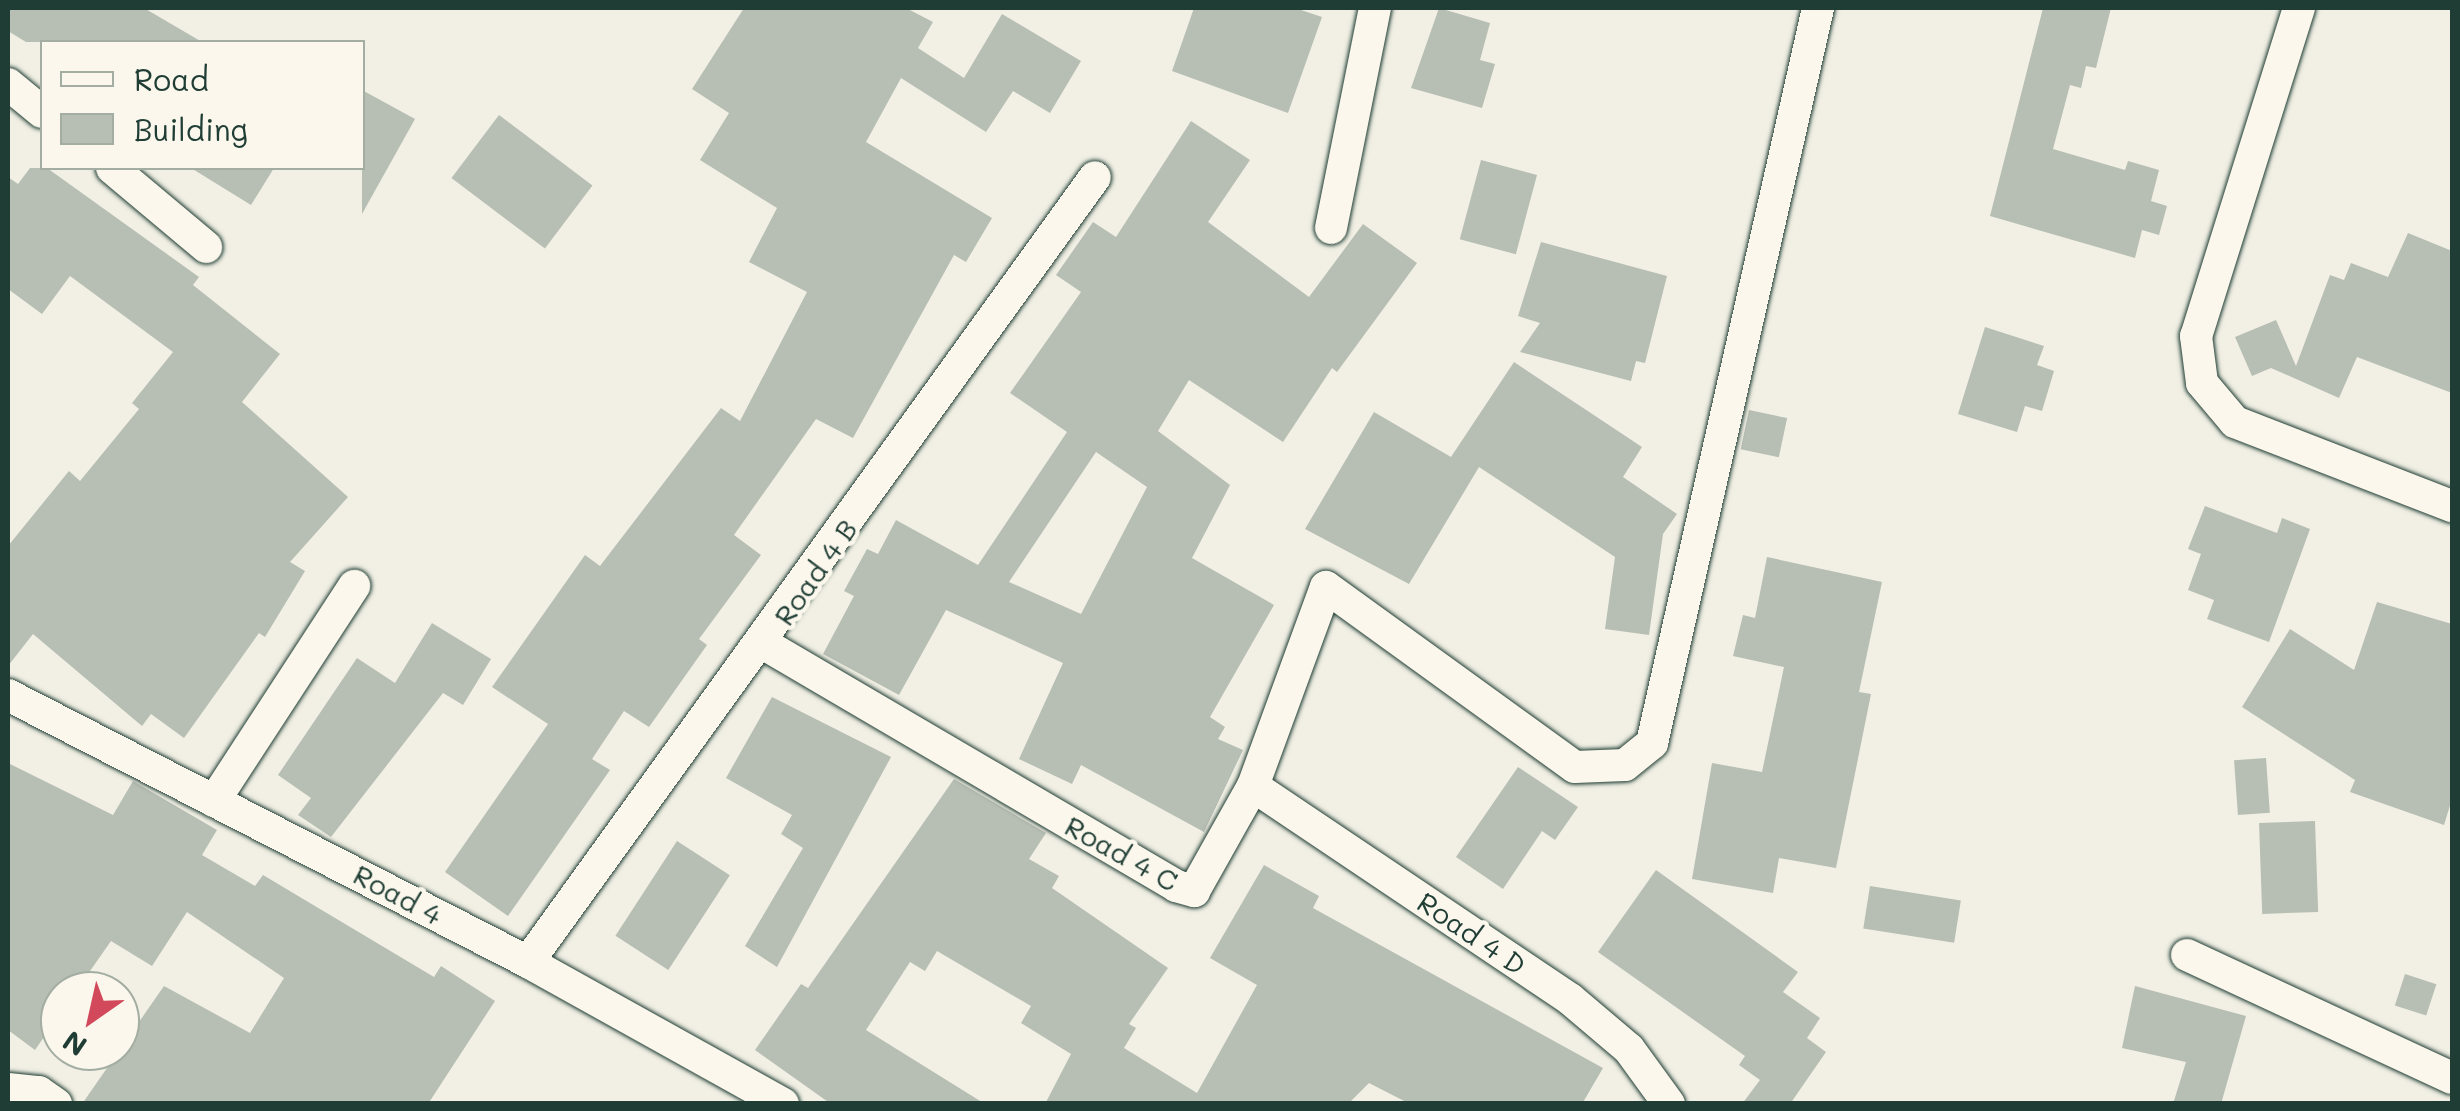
<!DOCTYPE html>
<html>
<head>
<meta charset="utf-8">
<style>
	body { margin:0 }
	#map { position:relative; width:2460px; height:1111px; overflow:hidden; background:#f2f0e5; font-family:Mali,sans-serif }
	div>[style] { position:absolute }
	.building>* { inset:0; background:#b7beb3; transform-origin:0 0 }
	.roads { filter:drop-shadow(0 0 2px #1f3d34) drop-shadow(0 0 2px #1f3d34) }
	.minor>* { height:32px; margin:-16px; padding:0 16px; transform-origin:16px; border-radius:16px; background:#fbf7ec }
	span { translate:-50% -50%; white-space:nowrap; text-align:center; line-height:1.15; -webkit-text-stroke:9px #fbf7ec; paint-order:stroke }
	.street-label { font-size:28px; color:#1f3d34 }
	.frame { position:absolute; inset:0; border:10px solid #1f3d34; pointer-events:none }
	.legend { position:absolute; left:40px; top:40px; width:325px; height:130px; box-sizing:border-box; background:#fbf7ec; border:2px solid #a3ada2; margin:0; padding:12px 18px; list-style:none; font-size:30px; color:#1f3d34 }
	.legend li { display:flex; align-items:center; gap:20px; height:50px }
	.legend b { width:50px; border:2px solid #a3ada2 }
	.north { position:absolute; left:40px; top:971px; width:100px; height:100px; box-sizing:border-box; background:#fbf7ec; border:2px solid #a3ada2; border-radius:50%; rotate:214deg; font-size:28px; font-weight:700; line-height:40px; text-align:center; color:#1f3d34 }
	.north::after { content:''; display:block; margin:auto; width:35px; height:45px; background:#d1495b; clip-path:polygon(50% 0,100% 100%,50% 72%,0 100%) }
</style>
</head>
<body>
<div id="map">
	<div class="building">
		<i style="clip-path:polygon(8px 8px,144px 8px,202px 42px,26px 42px,8px 31px)"></i>
		<i style="clip-path:polygon(744px 8px,906px 8px,933px 22px,918px 48px,964px 78px,1002px 14px,1081px 61px,1050px 113px,1013px 91px,986px 132px,901px 78px,866px 142px,992px 218px,966px 262px,954px 255px,853px 438px,816px 419px,734px 535px,761px 555px,699px 639px,707px 645px,649px 727px,624px 711px,592px 759px,610px 770px,508px 916px,445px 872px,548px 724px,492px 687px,585px 555px,600px 566px,721px 408px,740px 421px,807px 292px,749px 262px,777px 208px,700px 160px,729px 113px,692px 89px)"></i>
		<i style="clip-path:polygon(1194px 8px,1295px 8px,1322px 17px,1288px 113px,1172px 71px)"></i>
		<i style="clip-path:polygon(1439px 8px,1490px 23px,1480px 60px,1495px 64px,1482px 108px,1411px 88px)"></i>
		<i style="clip-path:polygon(2043px 8px,2111px 8px,2096px 68px,2086px 66px,2081px 88px,2070px 85px,2053px 149px,2125px 170px,2128px 161px,2159px 170px,2151px 201px,2167px 206px,2159px 235px,2142px 230px,2135px 258px,1990px 216px)"></i>
		<i style="clip-path:polygon(362px 90px,415px 119px,362px 214px)"></i>
		<i style="left:499px;top:115px;width:117px;height:79px;rotate:37deg"></i>
		<i style="clip-path:polygon(evenodd,1191px 121px,1250px 160px,1208px 222px,1309px 297px,1363px 224px,1417px 263px,1337px 372px,1332px 368px,1283px 442px,1189px 380px,1158px 431px,1230px 485px,1192px 558px,1274px 605px,1210px 717px,1225px 727px,1218px 739px,1243px 750px,1204px 832px,1081px 765px,1072px 784px,1019px 759px,1063px 663px,946px 610px,899px 695px,823px 654px,854px 596px,844px 591px,867px 549px,878px 554px,896px 520px,978px 565px,1067px 432px,1010px 393px,1081px 292px,1056px 275px,1093px 222px,1116px 237px,1191px 121px,1096px 452px,1147px 487px,1081px 614px,1009px 582px,1096px 452px)"></i>
		<i style="left:1481px;top:160px;width:58px;height:82px;rotate:15deg"></i>
		<i style="clip-path:polygon(30px 168px,47px 168px,199px 277px,193px 285px,280px 354px,242px 402px,348px 497px,290px 562px,305px 571px,265px 637px,259px 633px,184px 738px,151px 714px,142px 726px,33px 634px,8px 666px,8px 546px,69px 471px,80px 481px,139px 409px,132px 403px,173px 352px,70px 276px,42px 314px,8px 289px,8px 177px,18px 184px)"></i>
		<i style="clip-path:polygon(191px 168px,274px 168px,251px 205px)"></i>
		<i style="clip-path:polygon(2408px 233px,2452px 251px,2452px 393px,2357px 357px,2339px 398px,2271px 368px,2252px 376px,2235px 337px,2276px 320px,2296px 366px,2330px 275px,2344px 280px,2351px 263px,2388px 277px)"></i>
		<i style="clip-path:polygon(1541px 242px,1667px 276px,1645px 363px,1636px 361px,1631px 381px,1520px 352px,1540px 323px,1518px 316px)"></i>
		<i style="clip-path:polygon(1985px 327px,2044px 346px,2037px 365px,2054px 371px,2042px 411px,2025px 406px,2017px 432px,1958px 414px)"></i>
		<i style="clip-path:polygon(1514px 362px,1642px 447px,1623px 477px,1677px 514px,1663px 534px,1649px 635px,1605px 629px,1615px 557px,1479px 467px,1409px 584px,1305px 529px,1374px 412px,1451px 457px)"></i>
		<i style="left:1749px;top:410px;width:39px;height:40px;rotate:12deg"></i>
		<i style="clip-path:polygon(2205px 506px,2277px 533px,2282px 518px,2310px 529px,2269px 642px,2207px 619px,2214px 600px,2188px 590px,2201px 554px,2188px 549px)"></i>
		<i style="clip-path:polygon(1767px 557px,1882px 582px,1859px 692px,1871px 694px,1836px 868px,1779px 858px,1773px 893px,1692px 879px,1712px 763px,1762px 772px,1784px 667px,1733px 656px,1743px 615px,1755px 618px)"></i>
		<i style="clip-path:polygon(2377px 602px,2452px 624px,2452px 799px,2444px 825px,2350px 792px,2355px 780px,2242px 707px,2290px 629px,2354px 670px)"></i>
		<i style="clip-path:polygon(432px 623px,491px 659px,463px 705px,443px 693px,331px 837px,298px 815px,311px 798px,278px 775px,357px 658px,395px 683px)"></i>
		<i style="clip-path:polygon(772px 697px,891px 757px,777px 967px,745px 946px,803px 848px,781px 834px,792px 815px,726px 778px)"></i>
		<i style="left:2266px;top:758px;width:55px;height:32px;rotate:86deg"></i>
		<i style="clip-path:polygon(8px 763px,113px 815px,133px 781px,217px 830px,202px 855px,255px 886px,263px 875px,434px 977px,441px 966px,495px 1001px,428px 1104px,82px 1104px,164px 986px,250px 1033px,284px 978px,187px 912px,152px 966px,111px 941px,76px 991px,60px 991px,60px 1014px,35px 1050px,8px 1030px)"></i>
		<i style="clip-path:polygon(1518px 767px,1578px 807px,1555px 840px,1542px 831px,1503px 889px,1456px 857px)"></i>
		<i style="clip-path:polygon(954px 779px,1046px 833px,1029px 859px,1059px 876px,1052px 888px,1168px 968px,1129px 1024px,1136px 1028px,1124px 1048px,1197px 1093px,1257px 985px,1210px 958px,1264px 865px,1319px 896px,1313px 908px,1603px 1068px,1582px 1104px,1410px 1104px,1369px 1083px,1348px 1104px,1045px 1104px,1071px 1054px,1021px 1023px,1031px 1006px,937px 951px,925px 971px,910px 962px,866px 1030px,985px 1104px,831px 1104px,755px 1050px,801px 984px,808px 988px)"></i>
		<i style="left:2315px;top:821px;width:91px;height:56px;rotate:88deg"></i>
		<i style="left:677px;top:841px;width:63px;height:113px;rotate:33deg"></i>
		<i style="clip-path:polygon(1656px 870px,1798px 972px,1783px 992px,1820px 1018px,1807px 1038px,1826px 1052px,1790px 1104px,1742px 1104px,1760px 1080px,1739px 1065px,1745px 1056px,1598px 952px)"></i>
		<i style="left:1870px;top:886px;width:92px;height:43px;rotate:9deg"></i>
		<i style="left:2405px;top:974px;width:33px;height:33px;rotate:18deg"></i>
		<i style="clip-path:polygon(2135px 986px,2246px 1016px,2221px 1104px,2173px 1104px,2186px 1062px,2122px 1048px)"></i>
	</div>
	<div class="roads">
		<div class="minor">
			<i style="left:2299px;top:8px;width:344px;rotate:107.4deg"></i>
			<i style="left:2196px;top:336px;width:47px;rotate:82.7deg"></i>
			<i style="left:2202px;top:383px;width:51px;rotate:49.8deg"></i>
			<i style="left:2235px;top:422px;width:233px;rotate:21.2deg"></i>
			<i style="left:8px;top:84px;width:44px;rotate:39.5deg"></i>
			<i style="left:112px;top:168px;width:123px;rotate:40deg"></i>
			<i style="left:1331px;top:228px;width:224px;rotate:-78.7deg"></i>
			<i style="left:764px;top:644px;width:478px;rotate:30.4deg"></i>
			<i style="left:1176px;top:886px;width:19px;rotate:16deg"></i>
			<i style="left:1194px;top:891px;width:120px;rotate:-60.7deg"></i>
			<i style="left:1253px;top:786px;width:212px;rotate:-69.9deg"></i>
			<i style="left:1326px;top:587px;width:307px;rotate:35.9deg"></i>
			<i style="left:1575px;top:767px;width:50px;rotate:-2.3deg"></i>
			<i style="left:1625px;top:765px;width:35px;rotate:-39deg"></i>
			<i style="left:1652px;top:743px;width:754px;rotate:-77.27deg"></i>
			<i style="left:8px;top:695px;width:585px;rotate:27.18deg"></i>
			<i style="left:528px;top:962px;width:292px;rotate:29.1deg"></i>
			<i style="left:1253px;top:786px;width:382px;rotate:33.9deg"></i>
			<i style="left:1570px;top:999px;width:77px;rotate:40.3deg"></i>
			<i style="left:1629px;top:1049px;width:68px;rotate:54deg"></i>
			<i style="left:214px;top:801px;width:257px;rotate:-56.9deg"></i>
			<i style="left:2187px;top:955px;width:292px;rotate:24.9deg"></i>
			<i style="left:528px;top:962px;width:968px;rotate:-54.16deg"></i>
			<i style="left:8px;top:1089px;width:31px;rotate:6deg"></i>
			<i style="left:39px;top:1092px;width:21px;rotate:35deg"></i>
		</div>
	</div>
	<div class="street-label">
		<span style="left:815px;top:572px;rotate:-55deg">Road 4 B</span>
		<span style="left:1122px;top:853px;rotate:29deg">Road 4 C</span>
		<span style="left:398px;top:894px;rotate:28deg">Road 4</span>
		<span style="left:1472px;top:933px;rotate:34deg">Road 4 D</span>
	</div>
	<div class="frame"></div>
	<ul class="legend">
	<li><b style="height:12px;background:#fbf7ec"></b>Road</li>
	<li><b style="height:28px;background:#b7beb3"></b>Building</li>
	</ul>
	<div class="north">N</div>
</div>
</body>
</html>
